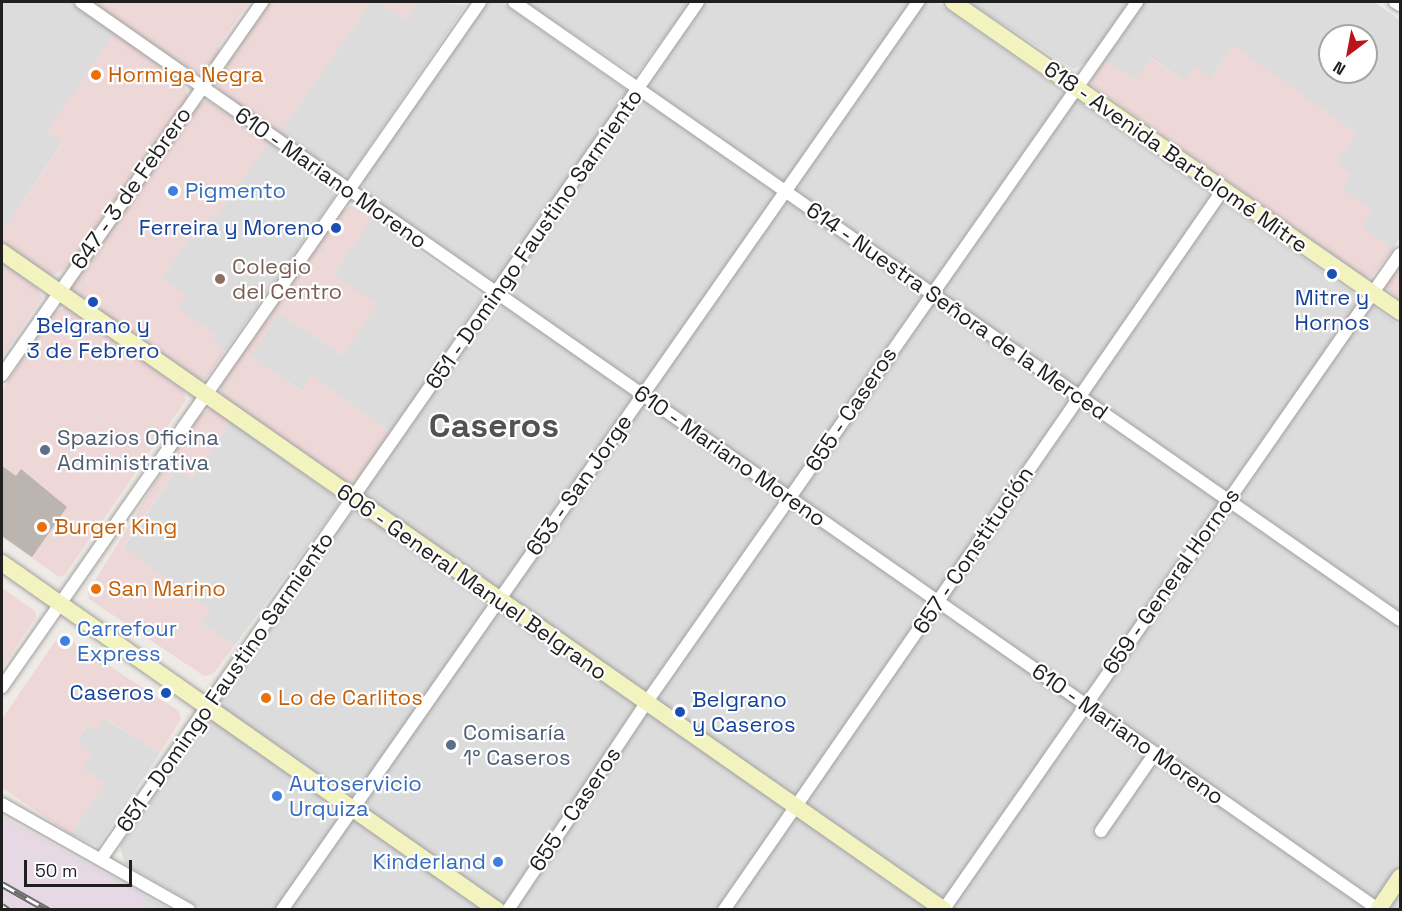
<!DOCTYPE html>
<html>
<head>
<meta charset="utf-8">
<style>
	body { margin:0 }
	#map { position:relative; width:1402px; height:911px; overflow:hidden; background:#eeebe6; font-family:"Space Grotesk",sans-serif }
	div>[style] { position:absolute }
	.residential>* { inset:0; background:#dddcdc }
	.commercial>* { inset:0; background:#eed7d7 }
	.industrial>* { inset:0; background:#e7d8e5 }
	.building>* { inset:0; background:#bcb4af }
	.roads { filter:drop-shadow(0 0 2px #a0a0a0) drop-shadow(0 0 2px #a0a0a0) }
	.street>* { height:12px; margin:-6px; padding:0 6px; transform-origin:6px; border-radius:6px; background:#fff }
	.secondary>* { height:16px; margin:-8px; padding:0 8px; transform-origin:8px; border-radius:8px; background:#f3f3bf }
	.rail>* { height:7px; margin-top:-3.5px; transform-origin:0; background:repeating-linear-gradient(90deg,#fff 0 14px,#6d6d6d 0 28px); box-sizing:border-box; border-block:2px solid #6d6d6d }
	.dots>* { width:16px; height:16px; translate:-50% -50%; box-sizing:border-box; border:3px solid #fff; border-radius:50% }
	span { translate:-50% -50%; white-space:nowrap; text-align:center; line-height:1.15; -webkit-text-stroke:4.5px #fff; paint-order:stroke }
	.food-label { font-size:22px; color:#c56008 }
	.left { translate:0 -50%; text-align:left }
	.street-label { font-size:22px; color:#1f1f1f }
	.shop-label { font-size:22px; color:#366cbe }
	.right { translate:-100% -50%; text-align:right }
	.transit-label { font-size:22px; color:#164399 }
	.education-label { font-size:22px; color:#785e54 }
	.service-label { font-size:22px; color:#4e5e75 }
	.town-label { font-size:34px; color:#525252; font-weight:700 }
	.frame { position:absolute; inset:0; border:3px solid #1f1f1f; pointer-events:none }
	.north { position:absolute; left:1318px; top:24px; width:60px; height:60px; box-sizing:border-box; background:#fff; border:2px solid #a5a5a5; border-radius:50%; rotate:212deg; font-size:16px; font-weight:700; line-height:24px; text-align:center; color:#1f1f1f }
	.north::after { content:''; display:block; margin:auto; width:21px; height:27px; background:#ba131c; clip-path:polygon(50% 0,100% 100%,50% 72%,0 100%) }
	.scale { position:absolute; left:24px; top:860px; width:108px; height:27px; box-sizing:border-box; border:3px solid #1f1f1f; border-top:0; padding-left:8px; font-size:18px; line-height:21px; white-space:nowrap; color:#1f1f1f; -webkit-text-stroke:4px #fff; paint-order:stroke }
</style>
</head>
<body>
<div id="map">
	<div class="residential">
		<i style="clip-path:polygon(2px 2px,70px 2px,115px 32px,48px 132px,63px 142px,2px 233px)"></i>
		<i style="clip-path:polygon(371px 2px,379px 2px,406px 20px,419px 2px,466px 5px,350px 175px,339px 176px,278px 135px)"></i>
		<i style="clip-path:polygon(490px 2px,501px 2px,638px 98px,706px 2px,936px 2px,1400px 326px,1400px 909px,204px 910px,125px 864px,120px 846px,504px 291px,369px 197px,363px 186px,364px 178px,482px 8px)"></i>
		<i style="clip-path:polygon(524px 2px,691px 2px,636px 75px)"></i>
		<i style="clip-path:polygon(969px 2px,1130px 2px,1088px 62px,1073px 69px)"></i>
		<i style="clip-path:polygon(evenodd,1144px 2px,1374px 2px,1400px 20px,1400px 237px,1393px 249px,1361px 227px,1342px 189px,1336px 162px,1356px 133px,1233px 47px,1211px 78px,1184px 81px,1152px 58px,1135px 81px,1104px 59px,1144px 2px,1330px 36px,1366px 36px,1366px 72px,1330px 72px,1330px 36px)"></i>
		<i style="clip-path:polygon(269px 141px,333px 188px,335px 196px,225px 351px,212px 341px,216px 335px,177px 308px,162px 278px,198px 226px,201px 229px,211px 215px,216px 217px)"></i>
		<i style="clip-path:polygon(372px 217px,482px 296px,393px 434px,312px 376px,302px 391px,250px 356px,280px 313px,343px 355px,333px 274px)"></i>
		<i style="clip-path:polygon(231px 421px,341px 501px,234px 646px,201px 624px,210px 610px,123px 548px,178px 468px,192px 478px)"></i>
		<i style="clip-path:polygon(104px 718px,160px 753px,98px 846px,71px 834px,105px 783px,83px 769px,77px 741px,88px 725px)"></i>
		<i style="clip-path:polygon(147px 897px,169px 909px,140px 909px)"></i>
	</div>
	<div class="commercial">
		<i style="clip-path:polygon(98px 2px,249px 2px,219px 45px,219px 53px,209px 68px,195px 75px,96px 5px)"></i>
		<i style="clip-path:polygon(268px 2px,371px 2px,278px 135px,218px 91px,216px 84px,216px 76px)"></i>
		<i style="clip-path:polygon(379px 2px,419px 2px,406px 20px)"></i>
		<i style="clip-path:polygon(115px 32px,183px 81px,188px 96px,69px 266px,50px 277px,2px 241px,2px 233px,63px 143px,47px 131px)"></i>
		<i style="clip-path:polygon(1234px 46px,1357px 133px,1336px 162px,1352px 174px,1342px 189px,1373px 211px,1362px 227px,1393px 249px,1371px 277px,1366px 278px,1092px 85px,1091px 78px,1104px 59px,1135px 81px,1151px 58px,1184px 81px,1195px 66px,1211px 78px)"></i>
		<i style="clip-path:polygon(207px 100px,269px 141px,216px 217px,211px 215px,201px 229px,198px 227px,162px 278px,186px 295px,178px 308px,216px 335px,212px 341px,225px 351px,206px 378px,197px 381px,71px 293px,71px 287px,194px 107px)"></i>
		<i style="clip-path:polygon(351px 206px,372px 217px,333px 274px,377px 305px,343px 355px,280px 313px,251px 356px,301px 391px,312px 376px,393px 434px,357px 485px,351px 485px,225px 400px,219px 386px,340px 212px)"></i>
		<i style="clip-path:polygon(1400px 261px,1400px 301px,1384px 286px)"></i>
		<i style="clip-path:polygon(2px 262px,36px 287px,42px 298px,2px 357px)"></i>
		<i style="clip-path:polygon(67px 307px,183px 390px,186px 400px,64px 576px,59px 577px,2px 537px,2px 391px,52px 313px)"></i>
		<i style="clip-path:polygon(212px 409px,231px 421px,192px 479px,177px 469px,123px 547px,211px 610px,201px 624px,234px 646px,213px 674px,204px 676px,89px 599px,88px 592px,197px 415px)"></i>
		<i style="clip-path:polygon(2px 588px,35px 611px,36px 617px,2px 668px)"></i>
		<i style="clip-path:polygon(60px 634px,179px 711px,181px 719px,160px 753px,105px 718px,96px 731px,87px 725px,77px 741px,93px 753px,83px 769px,105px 783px,71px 834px,2px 788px,2px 719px)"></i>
	</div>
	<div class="industrial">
		<i style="clip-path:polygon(2px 816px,147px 897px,140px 909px,2px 909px)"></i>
	</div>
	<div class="building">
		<i style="clip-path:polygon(2px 466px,16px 476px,21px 469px,67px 507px,32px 557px,2px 536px)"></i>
	</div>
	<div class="roads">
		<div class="street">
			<i style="left:81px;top:2px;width:1584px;rotate:34.97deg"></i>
			<i style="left:514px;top:2px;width:1080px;rotate:34.9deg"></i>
			<i style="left:1395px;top:2px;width:6px;rotate:31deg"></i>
			<i style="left:2px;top:375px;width:455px;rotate:-55.1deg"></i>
			<i style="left:2px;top:687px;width:835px;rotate:-55.09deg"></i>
			<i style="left:2px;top:804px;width:215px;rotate:29.5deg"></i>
			<i style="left:1101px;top:831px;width:95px;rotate:-55.3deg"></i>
			<i style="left:101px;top:859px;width:1044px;rotate:-55.14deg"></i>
			<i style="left:944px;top:909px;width:798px;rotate:-55.16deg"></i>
			<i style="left:282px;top:910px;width:1109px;rotate:-54.99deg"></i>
			<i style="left:508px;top:910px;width:249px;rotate:-56.3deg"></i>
			<i style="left:646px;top:703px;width:856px;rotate:-54.99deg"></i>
			<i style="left:724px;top:910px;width:875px;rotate:-55.29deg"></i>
		</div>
		<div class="secondary">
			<i style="left:953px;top:2px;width:544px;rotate:34.74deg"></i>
			<i style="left:2px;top:252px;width:1149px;rotate:34.93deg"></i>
			<i style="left:2px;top:563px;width:605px;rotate:35.03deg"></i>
			<i style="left:1378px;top:910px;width:40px;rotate:-56deg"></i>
		</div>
	</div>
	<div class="rail">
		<i style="left:2px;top:884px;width:53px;rotate:29.5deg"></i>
		<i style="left:2px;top:906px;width:7px;rotate:34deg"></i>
	</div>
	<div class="dots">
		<i style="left:96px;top:75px;background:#e8710a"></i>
		<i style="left:173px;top:191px;background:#3f7fe0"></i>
		<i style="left:336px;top:228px;background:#1a4fb4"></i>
		<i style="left:1332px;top:274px;background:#1a4fb4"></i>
		<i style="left:220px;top:279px;background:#8d6e63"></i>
		<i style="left:93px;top:302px;background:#1a4fb4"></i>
		<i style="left:45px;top:450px;background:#5c6f8a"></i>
		<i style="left:42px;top:527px;background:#e8710a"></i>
		<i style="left:96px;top:589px;background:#e8710a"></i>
		<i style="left:65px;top:641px;background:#3f7fe0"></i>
		<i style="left:166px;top:693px;background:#1a4fb4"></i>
		<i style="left:266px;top:698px;background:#e8710a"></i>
		<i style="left:680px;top:712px;background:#1a4fb4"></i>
		<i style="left:451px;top:745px;background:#5c6f8a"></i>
		<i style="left:277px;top:796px;background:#3f7fe0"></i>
		<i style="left:498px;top:862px;background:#3f7fe0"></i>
	</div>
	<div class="food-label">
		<span class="left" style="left:108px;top:75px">Hormiga Negra</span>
		<span class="left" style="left:54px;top:527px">Burger King</span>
		<span class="left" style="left:108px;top:589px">San Marino</span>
		<span class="left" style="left:278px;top:698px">Lo de Carlitos</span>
	</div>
	<div class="street-label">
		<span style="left:1176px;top:157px;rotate:35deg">618 - Avenida Bartolomé Mitre</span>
		<span style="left:331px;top:178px;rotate:35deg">610 - Mariano Moreno</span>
		<span style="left:131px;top:188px;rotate:-55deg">647 - 3 de Febrero</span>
		<span style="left:534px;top:239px;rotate:-55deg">651 - Domingo Faustino Sarmiento</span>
		<span style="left:957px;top:311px;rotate:35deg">614 - Nuestra Señora de la Merced</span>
		<span style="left:851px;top:409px;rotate:-56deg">655 - Caseros</span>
		<span style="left:730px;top:456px;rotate:35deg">610 - Mariano Moreno</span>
		<span style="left:579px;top:485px;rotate:-55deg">653 - San Jorge</span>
		<span style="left:973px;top:550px;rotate:-56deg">657 - Constitución</span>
		<span style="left:1171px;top:581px;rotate:-55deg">659 - General Hornos</span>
		<span style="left:472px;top:582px;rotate:35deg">606 - General Manuel Belgrano</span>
		<span style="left:225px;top:682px;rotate:-55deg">651 - Domingo Faustino Sarmiento</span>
		<span style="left:1128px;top:734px;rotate:35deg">610 - Mariano Moreno</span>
		<span style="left:575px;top:809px;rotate:-56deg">655 - Caseros</span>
	</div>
	<div class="shop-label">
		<span class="left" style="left:185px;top:191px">Pigmento</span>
		<span class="left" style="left:77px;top:641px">Carrefour<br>Express</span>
		<span class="left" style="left:289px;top:796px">Autoservicio<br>Urquiza</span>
		<span class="right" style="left:486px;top:862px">Kinderland</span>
	</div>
	<div class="transit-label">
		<span class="right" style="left:324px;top:228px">Ferreira y Moreno</span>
		<span style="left:1332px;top:310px">Mitre y<br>Hornos</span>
		<span style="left:93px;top:338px">Belgrano y<br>3 de Febrero</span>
		<span class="right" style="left:154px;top:693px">Caseros</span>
		<span class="left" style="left:692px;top:712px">Belgrano<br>y Caseros</span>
	</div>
	<div class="education-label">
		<span class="left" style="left:232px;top:279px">Colegio<br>del Centro</span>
	</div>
	<div class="service-label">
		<span class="left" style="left:57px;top:450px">Spazios Oficina<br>Administrativa</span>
		<span class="left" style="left:463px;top:745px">Comisaría<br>1° Caseros</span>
	</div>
	<div class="town-label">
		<span style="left:494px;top:426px">Caseros</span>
	</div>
	<div class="frame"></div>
	<div class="north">N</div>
	<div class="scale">50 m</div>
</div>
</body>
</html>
